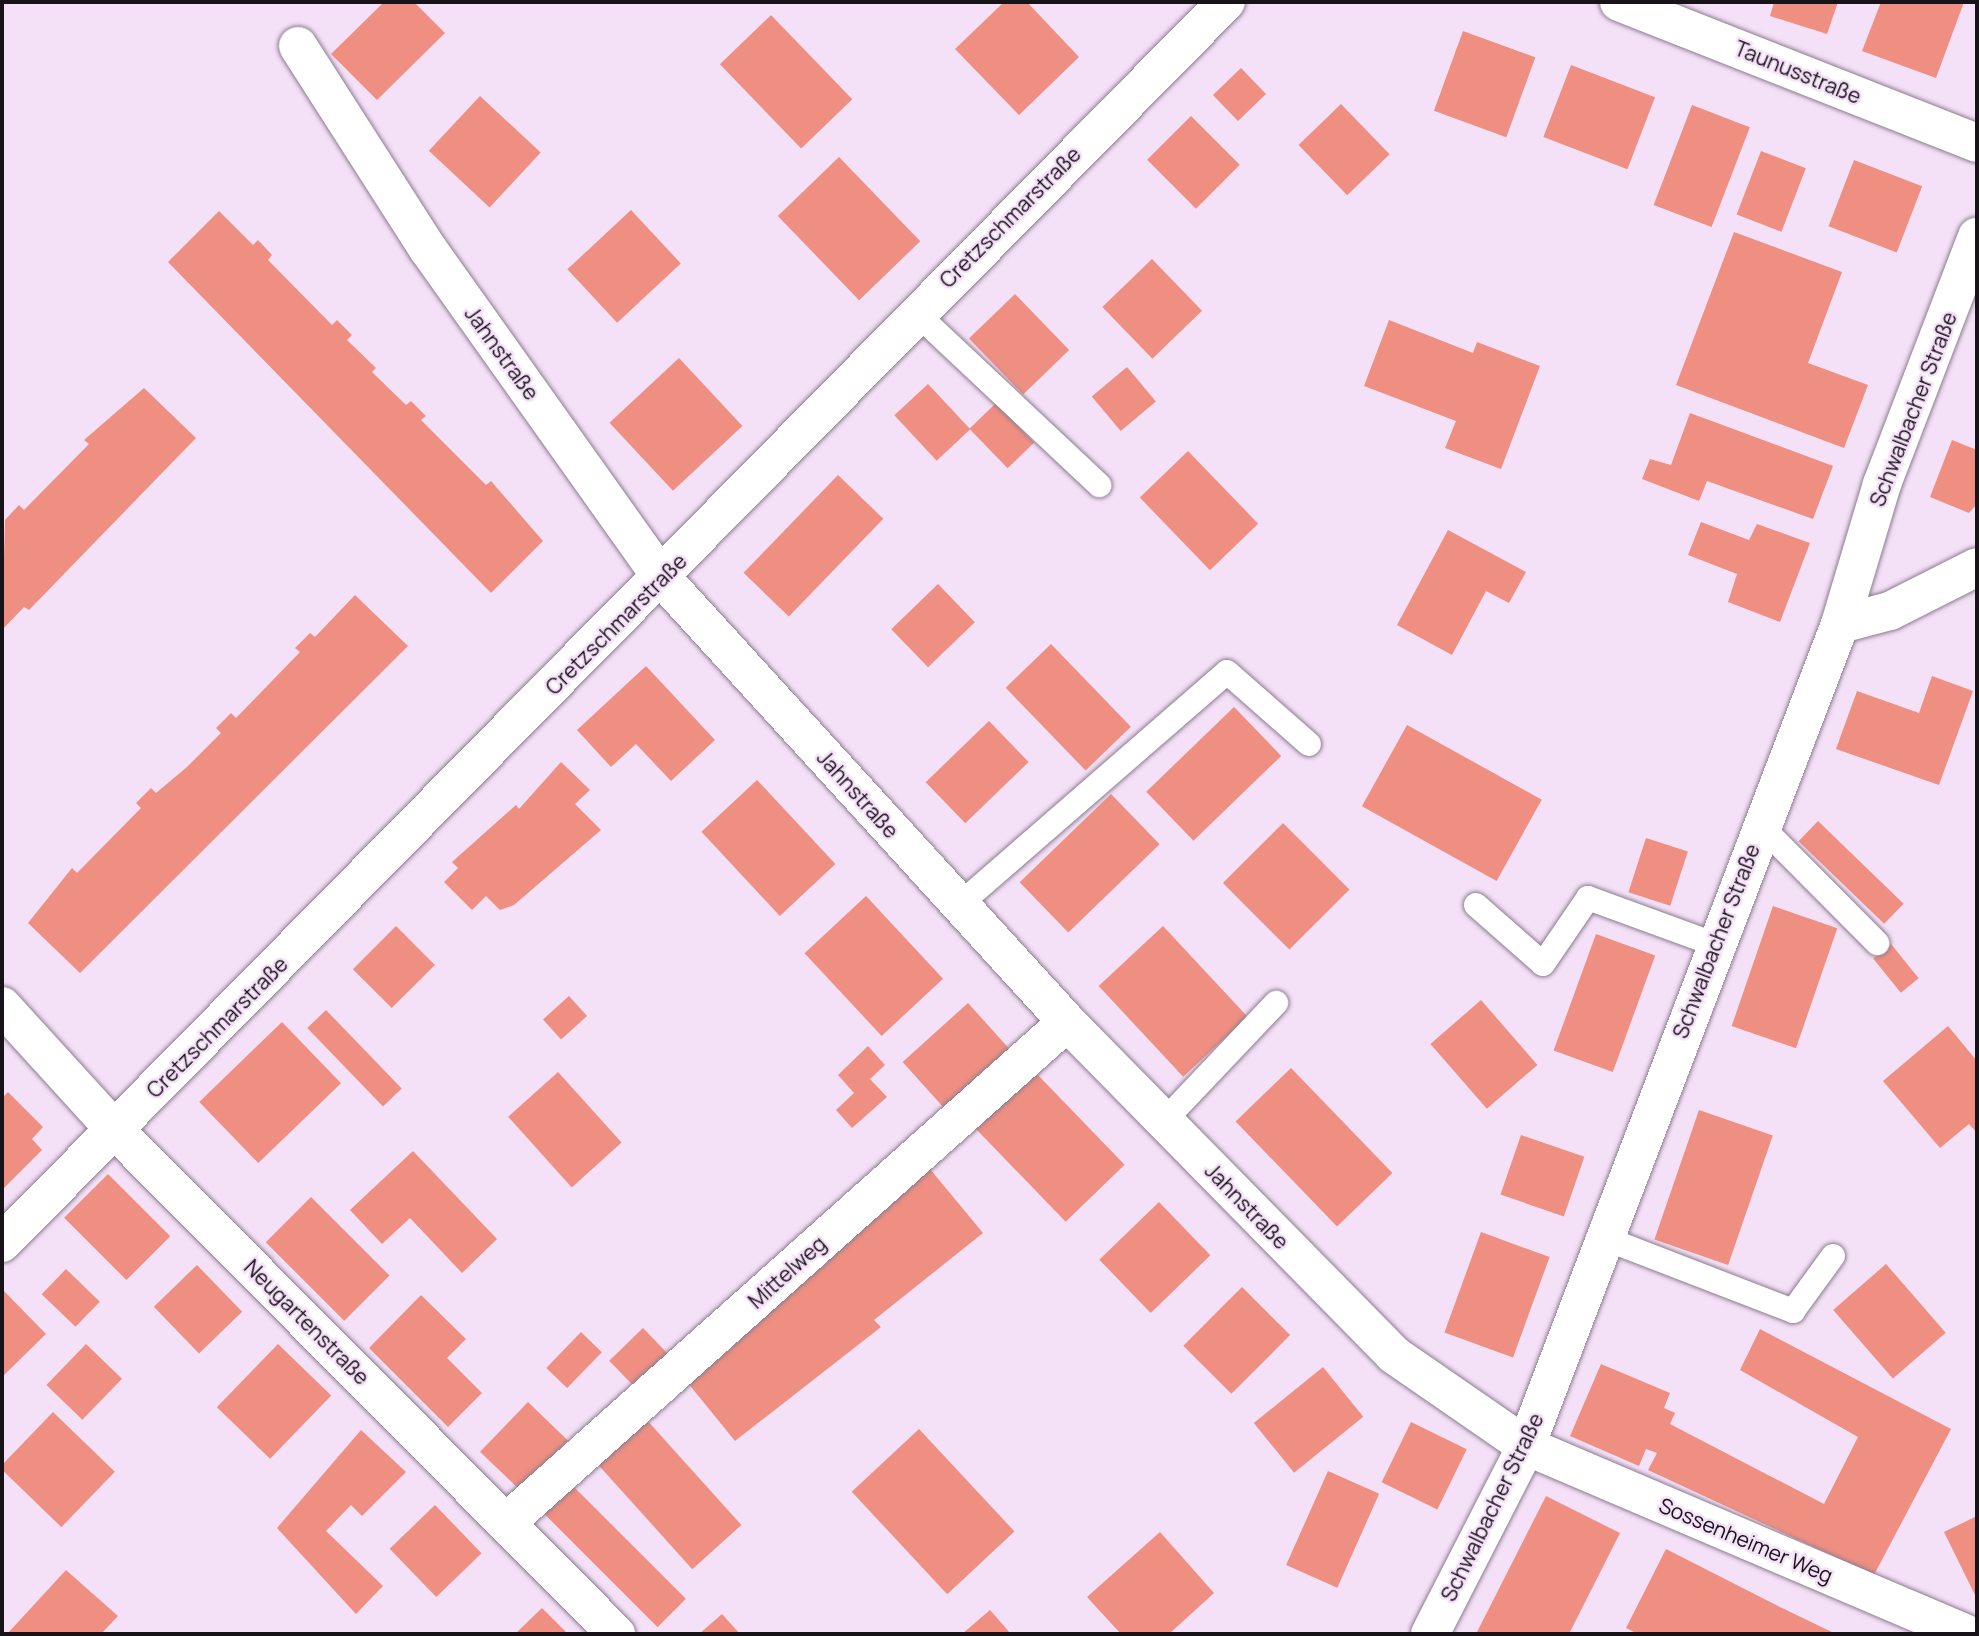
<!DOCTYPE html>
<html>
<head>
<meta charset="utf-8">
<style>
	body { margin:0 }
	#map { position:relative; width:1979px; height:1636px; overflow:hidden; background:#f4e1f7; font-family:Manrope,sans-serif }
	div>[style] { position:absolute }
	.building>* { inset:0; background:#ef8f82; transform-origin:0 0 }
	.roads { filter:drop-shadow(0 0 2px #8c7c8f) drop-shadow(0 0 2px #8c7c8f) }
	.service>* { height:24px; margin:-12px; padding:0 12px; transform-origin:12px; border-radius:12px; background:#fff }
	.minor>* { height:38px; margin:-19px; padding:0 19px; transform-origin:19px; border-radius:19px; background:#fff }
	.tertiary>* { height:38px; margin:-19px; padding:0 19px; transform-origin:19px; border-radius:19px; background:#fff }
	span { translate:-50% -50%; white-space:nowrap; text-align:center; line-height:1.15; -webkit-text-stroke:5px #f4e1f7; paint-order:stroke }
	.street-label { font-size:21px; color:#181219 }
	.frame { position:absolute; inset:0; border:4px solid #181219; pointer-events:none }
</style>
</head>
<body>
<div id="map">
	<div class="building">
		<i style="clip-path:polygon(384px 2px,414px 2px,445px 33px,377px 100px,331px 54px)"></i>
		<i style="clip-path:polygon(1004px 2px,1027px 2px,1079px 57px,1019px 115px,955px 49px)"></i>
		<i style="clip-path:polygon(1774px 2px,1838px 2px,1827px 34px,1770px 16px)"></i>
		<i style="clip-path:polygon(1881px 2px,1964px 2px,1936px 78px,1862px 51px)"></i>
		<i style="left:771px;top:15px;width:117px;height:71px;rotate:46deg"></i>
		<i style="left:1463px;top:31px;width:77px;height:85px;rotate:20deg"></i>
		<i style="left:1571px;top:65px;width:90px;height:77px;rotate:21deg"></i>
		<i style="left:1241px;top:68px;width:36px;height:39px;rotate:46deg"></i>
		<i style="left:480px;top:96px;width:83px;height:75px;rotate:43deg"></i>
		<i style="left:1341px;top:104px;width:70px;height:59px;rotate:46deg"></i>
		<i style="left:1692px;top:105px;width:62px;height:107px;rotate:21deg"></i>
		<i style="left:1191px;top:116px;width:69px;height:62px;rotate:45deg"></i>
		<i style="left:1761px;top:151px;width:48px;height:68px;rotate:21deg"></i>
		<i style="left:839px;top:157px;width:117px;height:85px;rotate:46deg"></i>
		<i style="left:1854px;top:160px;width:73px;height:71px;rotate:21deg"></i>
		<i style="left:631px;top:210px;width:73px;height:87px;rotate:47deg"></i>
		<i style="clip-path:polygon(219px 211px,253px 245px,258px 240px,272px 255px,268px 260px,332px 325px,337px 320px,352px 335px,347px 340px,376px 368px,372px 372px,406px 405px,411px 401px,426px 416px,421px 420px,486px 485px,491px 481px,543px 541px,491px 593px,168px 262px)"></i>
		<i style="clip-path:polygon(1734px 232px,1842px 272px,1808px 363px,1868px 385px,1844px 448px,1676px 385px)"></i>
		<i style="left:1152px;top:259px;width:72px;height:69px;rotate:46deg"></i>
		<i style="left:1015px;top:294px;width:78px;height:64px;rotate:46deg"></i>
		<i style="clip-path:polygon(1389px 320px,1473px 353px,1477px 342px,1540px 366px,1501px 469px,1445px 448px,1456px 421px,1364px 386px)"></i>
		<i style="left:679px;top:358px;width:93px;height:95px;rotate:47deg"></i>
		<i style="left:1127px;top:367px;width:45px;height:46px;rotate:50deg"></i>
		<i style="left:928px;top:384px;width:62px;height:46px;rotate:47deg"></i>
		<i style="clip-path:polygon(144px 388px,196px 438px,29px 610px,24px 607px,2px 630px,5px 520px,19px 505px,24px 510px,89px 444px,84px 440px)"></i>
		<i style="left:996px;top:403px;width:55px;height:37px;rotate:46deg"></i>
		<i style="clip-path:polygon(1690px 413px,1833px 466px,1813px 519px,1707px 481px,1699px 501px,1642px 479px,1650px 459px,1671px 465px)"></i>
		<i style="clip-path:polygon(1952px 440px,1977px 450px,1977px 504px,1969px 513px,1930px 497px)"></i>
		<i style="left:1188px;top:451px;width:101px;height:67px;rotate:46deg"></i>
		<i style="left:838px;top:475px;width:63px;height:136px;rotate:44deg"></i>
		<i style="clip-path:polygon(1701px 522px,1749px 540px,1757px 524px,1810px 543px,1780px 622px,1728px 602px,1737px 574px,1688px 555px)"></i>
		<i style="clip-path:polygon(1448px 530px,1526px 572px,1509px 603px,1486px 591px,1452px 655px,1397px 625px)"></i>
		<i style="left:938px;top:584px;width:53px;height:65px;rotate:46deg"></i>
		<i style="clip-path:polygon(355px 595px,408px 646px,80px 973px,28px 923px,72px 868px,77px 873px,141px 808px,136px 803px,151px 788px,156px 793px,187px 767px,221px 733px,216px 728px,231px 713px,236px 718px,300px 652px,295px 648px,310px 633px,315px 637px)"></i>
		<i style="left:1051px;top:644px;width:115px;height:63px;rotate:46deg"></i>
		<i style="clip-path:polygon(646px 666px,715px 740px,671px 781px,636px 744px,611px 767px,577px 730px)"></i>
		<i style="clip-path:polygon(1932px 676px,1973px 691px,1939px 785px,1836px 749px,1857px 691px,1919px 713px)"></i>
		<i style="left:1234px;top:707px;width:68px;height:122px;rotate:46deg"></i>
		<i style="left:989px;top:721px;width:57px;height:88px;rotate:46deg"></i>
		<i style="left:1407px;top:725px;width:154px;height:93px;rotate:29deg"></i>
		<i style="clip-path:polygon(561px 762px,590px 790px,575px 804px,601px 830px,514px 905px,500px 910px,486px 896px,472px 910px,444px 882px,458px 868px,452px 862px,516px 805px,519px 809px)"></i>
		<i style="left:757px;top:780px;width:115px;height:76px;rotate:47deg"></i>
		<i style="left:1111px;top:794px;width:70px;height:127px;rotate:46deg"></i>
		<i style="left:1818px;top:821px;width:119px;height:28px;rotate:44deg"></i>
		<i style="left:1283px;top:823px;width:94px;height:85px;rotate:45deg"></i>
		<i style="left:1646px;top:838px;width:44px;height:57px;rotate:18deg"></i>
		<i style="left:866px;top:896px;width:113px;height:84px;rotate:47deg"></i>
		<i style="left:1773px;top:906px;width:68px;height:127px;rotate:19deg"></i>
		<i style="left:396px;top:926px;width:55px;height:61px;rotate:45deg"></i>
		<i style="left:1163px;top:926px;width:124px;height:88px;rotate:47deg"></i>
		<i style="left:1596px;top:934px;width:63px;height:124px;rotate:20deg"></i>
		<i style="left:1891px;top:944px;width:44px;height:23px;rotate:51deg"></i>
		<i style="left:569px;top:996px;width:27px;height:35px;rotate:48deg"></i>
		<i style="left:1481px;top:1000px;width:86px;height:67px;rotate:49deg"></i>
		<i style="left:968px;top:1003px;width:64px;height:88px;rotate:48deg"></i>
		<i style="left:326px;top:1010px;width:109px;height:26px;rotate:46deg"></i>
		<i style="left:282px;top:1022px;width:85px;height:115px;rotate:46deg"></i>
		<i style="clip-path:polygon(1948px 1026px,1977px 1061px,1977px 1133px,1969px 1124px,1940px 1148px,1883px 1081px)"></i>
		<i style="clip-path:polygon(868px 1046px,885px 1065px,870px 1079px,887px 1097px,852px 1128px,836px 1110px,854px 1093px,838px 1075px)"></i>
		<i style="left:1291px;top:1068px;width:146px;height:77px;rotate:46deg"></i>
		<i style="left:558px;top:1072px;width:95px;height:67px;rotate:48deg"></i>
		<i style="left:1035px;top:1072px;width:129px;height:82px;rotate:46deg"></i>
		<i style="clip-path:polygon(8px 1092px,43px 1127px,32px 1139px,42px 1150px,2px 1190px,2px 1098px)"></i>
		<i style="left:1699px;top:1110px;width:78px;height:137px;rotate:19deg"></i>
		<i style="left:1521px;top:1135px;width:67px;height:63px;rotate:19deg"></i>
		<i style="clip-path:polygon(413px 1151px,497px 1239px,462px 1273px,410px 1218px,382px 1244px,350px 1210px)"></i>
		<i style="clip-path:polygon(930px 1169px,983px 1233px,874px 1320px,881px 1327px,735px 1441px,683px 1377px,828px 1262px,822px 1256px)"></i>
		<i style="left:108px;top:1174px;width:88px;height:62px;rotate:45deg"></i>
		<i style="left:311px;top:1197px;width:111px;height:64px;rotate:45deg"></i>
		<i style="left:1159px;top:1202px;width:74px;height:83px;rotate:46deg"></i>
		<i style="left:1481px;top:1232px;width:73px;height:107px;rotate:20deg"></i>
		<i style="left:1886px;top:1264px;width:91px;height:70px;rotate:49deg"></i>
		<i style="left:197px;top:1265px;width:65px;height:60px;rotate:46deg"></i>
		<i style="left:66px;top:1269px;width:47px;height:35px;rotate:44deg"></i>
		<i style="left:1242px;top:1287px;width:68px;height:83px;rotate:45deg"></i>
		<i style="clip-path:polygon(2px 1289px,46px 1334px,2px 1377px)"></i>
		<i style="clip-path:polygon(421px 1295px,466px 1339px,447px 1358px,482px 1393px,448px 1427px,369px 1348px)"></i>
		<i style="left:643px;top:1328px;width:36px;height:47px;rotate:46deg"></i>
		<i style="clip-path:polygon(1760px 1329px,1951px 1429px,1874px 1575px,1648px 1470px,1657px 1453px,1646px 1449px,1639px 1466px,1570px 1436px,1601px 1364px,1670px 1393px,1664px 1408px,1675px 1413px,1670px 1424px,1824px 1504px,1858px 1437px,1740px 1370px)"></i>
		<i style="left:581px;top:1332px;width:29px;height:50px;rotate:44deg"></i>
		<i style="left:86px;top:1344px;width:50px;height:57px;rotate:44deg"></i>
		<i style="left:278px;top:1344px;width:74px;height:88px;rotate:44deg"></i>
		<i style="left:1323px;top:1367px;width:64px;height:89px;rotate:51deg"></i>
		<i style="left:528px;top:1402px;width:59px;height:69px;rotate:44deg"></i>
		<i style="left:53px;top:1412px;width:86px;height:77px;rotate:44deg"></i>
		<i style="left:645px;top:1418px;width:144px;height:66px;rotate:48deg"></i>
		<i style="left:1411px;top:1422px;width:62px;height:67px;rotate:26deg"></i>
		<i style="left:919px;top:1429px;width:140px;height:92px;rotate:47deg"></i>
		<i style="clip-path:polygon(361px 1430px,406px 1472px,362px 1516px,351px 1505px,326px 1531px,383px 1586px,356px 1614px,277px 1528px)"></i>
		<i style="left:1328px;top:1471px;width:56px;height:103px;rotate:24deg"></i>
		<i style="left:572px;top:1485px;width:161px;height:40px;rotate:45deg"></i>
		<i style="clip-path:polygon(1546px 1496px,1620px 1533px,1569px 1634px,1476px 1634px)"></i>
		<i style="left:435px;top:1505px;width:67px;height:63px;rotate:46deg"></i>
		<i style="clip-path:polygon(1977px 1516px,1977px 1599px,1944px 1532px)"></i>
		<i style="clip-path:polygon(1160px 1532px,1214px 1593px,1169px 1634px,1121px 1634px,1087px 1597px)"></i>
		<i style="clip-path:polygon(1666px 1549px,1780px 1607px,1836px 1634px,1638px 1634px,1626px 1628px)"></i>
		<i style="clip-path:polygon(66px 1570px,118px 1616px,101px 1634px,7px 1634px)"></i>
		<i style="clip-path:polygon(542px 1608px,568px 1634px,515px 1634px)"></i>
		<i style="clip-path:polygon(990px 1610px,1011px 1634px,962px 1634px)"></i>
		<i style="clip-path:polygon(722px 1614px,740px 1634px,699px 1634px)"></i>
	</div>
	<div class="roads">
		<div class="service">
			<i style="left:915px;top:312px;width:253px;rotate:43.2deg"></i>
			<i style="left:1759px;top:824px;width:168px;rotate:45.2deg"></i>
			<i style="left:959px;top:905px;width:355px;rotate:-41deg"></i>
			<i style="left:1227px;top:672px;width:109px;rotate:41.3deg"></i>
			<i style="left:1476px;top:905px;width:89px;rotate:41.4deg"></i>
			<i style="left:1543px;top:964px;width:80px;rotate:-55.7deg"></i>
			<i style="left:1588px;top:898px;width:134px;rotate:20.1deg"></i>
			<i style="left:1164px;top:1121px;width:163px;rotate:-46.5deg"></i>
			<i style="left:1604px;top:1238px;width:203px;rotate:21.1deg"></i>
			<i style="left:1793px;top:1311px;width:68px;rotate:-54deg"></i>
		</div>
		<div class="minor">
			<i style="left:1619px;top:2px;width:385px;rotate:21.5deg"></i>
			<i style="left:298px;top:46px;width:241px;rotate:57.4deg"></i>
			<i style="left:428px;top:249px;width:404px;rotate:54.6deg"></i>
			<i style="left:662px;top:578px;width:601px;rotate:47.63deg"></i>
			<i style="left:1067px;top:1022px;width:467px;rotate:45.5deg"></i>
			<i style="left:1394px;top:1355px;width:160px;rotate:34.6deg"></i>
			<i style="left:1526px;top:1446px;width:478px;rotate:23.1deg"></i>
			<i style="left:1840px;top:624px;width:52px;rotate:-14.6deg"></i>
			<i style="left:1890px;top:611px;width:97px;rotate:-26.8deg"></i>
			<i style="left:2px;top:1006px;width:168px;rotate:47.7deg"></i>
			<i style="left:115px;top:1130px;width:711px;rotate:45.17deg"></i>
			<i style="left:2px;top:1243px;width:1743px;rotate:-45.4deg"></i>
			<i style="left:508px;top:1521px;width:749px;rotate:-41.75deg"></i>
		</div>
		<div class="tertiary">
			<i style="left:1430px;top:1634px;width:211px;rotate:-62.9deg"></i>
			<i style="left:1526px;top:1446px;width:880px;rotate:-69.09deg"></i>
			<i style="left:1840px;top:624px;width:146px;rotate:-73.3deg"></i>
			<i style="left:1882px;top:484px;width:265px;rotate:-69deg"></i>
		</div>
	</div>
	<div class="street-label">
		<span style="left:1798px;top:72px;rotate:22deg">Taunusstraße</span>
		<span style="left:1010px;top:217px;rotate:-45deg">Cretzschmarstraße</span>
		<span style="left:502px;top:353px;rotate:54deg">Jahnstraße</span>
		<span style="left:1913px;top:409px;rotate:-69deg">Schwalbacher Straße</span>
		<span style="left:616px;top:624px;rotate:-45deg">Cretzschmarstraße</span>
		<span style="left:858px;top:794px;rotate:48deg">Jahnstraße</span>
		<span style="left:1716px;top:941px;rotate:-69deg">Schwalbacher Straße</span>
		<span style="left:217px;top:1027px;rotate:-45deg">Cretzschmarstraße</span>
		<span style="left:1247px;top:1206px;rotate:46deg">Jahnstraße</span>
		<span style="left:787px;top:1272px;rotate:-42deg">Mittelweg</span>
		<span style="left:307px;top:1322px;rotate:45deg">Neugartenstraße</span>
		<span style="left:1492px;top:1507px;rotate:-64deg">Schwalbacher Straße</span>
		<span style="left:1746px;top:1540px;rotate:23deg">Sossenheimer Weg</span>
	</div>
	<div class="frame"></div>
</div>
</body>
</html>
